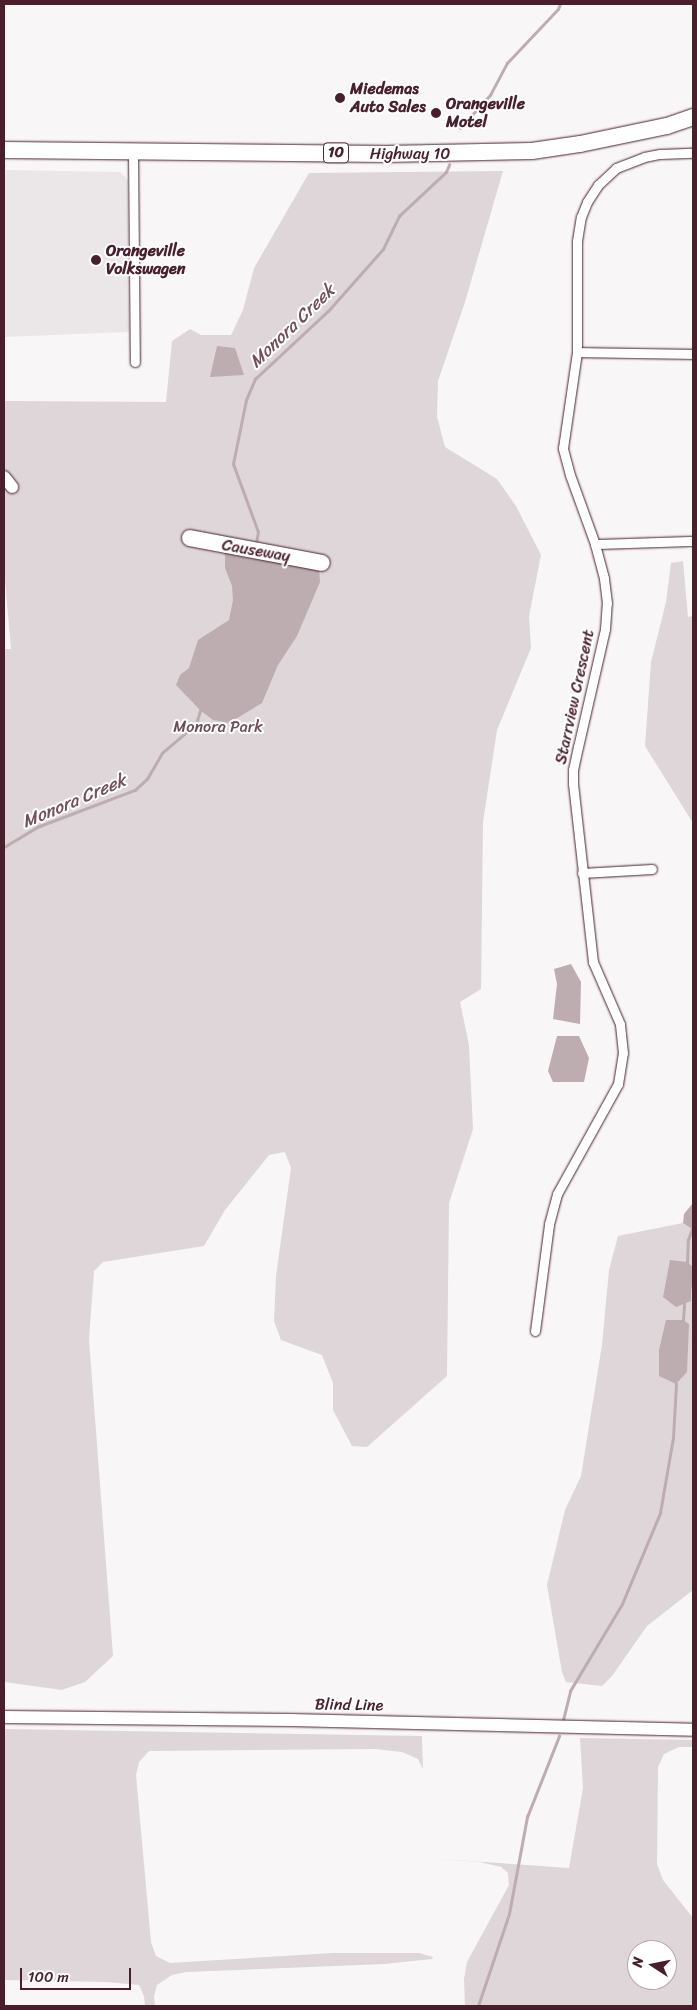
<!DOCTYPE html>
<html>
<head>
<meta charset="utf-8">
<style>
	body { margin:0 }
	#map { position:relative; width:697px; height:2010px; overflow:hidden; background:#f8f6f7; font-family:Sriracha,sans-serif }
	div>[style] { position:absolute }
	.built>* { inset:0; background:#ebe6e8 }
	.green>* { inset:0; background:#ded6d9 }
	.water>* { inset:0; background:#bdadb0 }
	.stream>* { height:2.5px; margin:-1.25px; padding:0 1.25px; transform-origin:1.25px; border-radius:1.25px; background:#bdadb0 }
	.roads { filter:drop-shadow(0 0 1px #4a1f2b) drop-shadow(0 0 1px #4a1f2b) }
	.street>* { height:9px; margin:-4.5px; padding:0 4.5px; transform-origin:4.5px; border-radius:4.5px; background:#fff }
	.secondary>* { height:12px; margin:-6px; padding:0 6px; transform-origin:6px; border-radius:6px; background:#fff }
	.highway>* { height:16px; margin:-8px; padding:0 8px; transform-origin:8px; border-radius:8px; background:#fff }
	.dots>* { width:14px; height:14px; translate:-50% -50%; box-sizing:border-box; border:2px solid #fff; border-radius:50% }
	span { translate:-50% -50%; white-space:nowrap; text-align:center; line-height:1.15; -webkit-text-stroke:4px #fff; paint-order:stroke }
	.shield-label span { padding:1px 4px; background:#fff; border:1px solid; border-radius:4px; -webkit-text-stroke-width:0 }
	.shield-label { font-size:15px; color:#4a1f2b; font-weight:700 }
	.poi-label { font-size:16px; color:#4a1f2b; font-weight:700 }
	.left { translate:0 -50%; text-align:left }
	.street-label { font-size:16px; color:#4a1f2b }
	.park-label { font-size:16px; color:#6f4d56 }
	.water-label { font-size:18px; color:#72515a; font-style:italic }
	.frame { position:absolute; inset:0; border:5px solid #4a1f2b; pointer-events:none }
	.north { position:absolute; left:627px; top:1940px; width:50px; height:50px; box-sizing:border-box; background:#fff; border:1px solid #b7a5aa; border-radius:50%; rotate:281deg; font-size:14px; font-weight:700; line-height:20px; text-align:center; color:#4a1f2b }
	.north::after { content:''; display:block; margin:auto; width:18px; height:22px; background:#4a1f2b; clip-path:polygon(50% 0,100% 100%,50% 72%,0 100%) }
	.scale { position:absolute; left:20px; top:1968px; width:111px; height:22px; box-sizing:border-box; border:2px solid #4a1f2b; border-top:0; padding-left:6px; font-size:15px; line-height:18px; white-space:nowrap; color:#4a1f2b; -webkit-text-stroke:4px #fff; paint-order:stroke }
</style>
</head>
<body>
<div id="map">
	<div class="built">
		<i style="clip-path:polygon(4px 170px,120px 172px,128px 180px,129px 332px,4px 337px)"></i>
	</div>
	<div class="green">
		<i style="clip-path:polygon(503px 171px,465px 302px,438px 381px,437px 417px,445px 447px,497px 479px,516px 506px,541px 555px,529px 616px,531px 648px,497px 730px,483px 822px,481px 989px,460px 1002px,469px 1045px,473px 1129px,449px 1203px,447px 1376px,367px 1447px,352px 1446px,333px 1410px,333px 1383px,322px 1355px,281px 1340px,274px 1321px,276px 1276px,291px 1168px,285px 1152px,269px 1155px,225px 1210px,204px 1246px,103px 1262px,94px 1271px,89px 1339px,113px 1656px,85px 1682px,62px 1690px,4px 1682px,4px 649px,11px 649px,4px 569px,4px 401px,166px 402px,172px 341px,190px 329px,201px 335px,231px 335px,243px 310px,254px 268px,309px 173px)"></i>
		<i style="clip-path:polygon(683px 561px,688px 617px,693px 616px,693px 823px,645px 746px,651px 662px,666px 602px,671px 563px)"></i>
		<i style="clip-path:polygon(683px 1223px,693px 1229px,693px 1267px,687px 1262px,691px 1301px,693px 1286px,693px 1590px,647px 1626px,612px 1676px,602px 1686px,566px 1682px,562px 1672px,547px 1585px,565px 1510px,581px 1476px,602px 1345px,609px 1270px,618px 1236px)"></i>
		<i style="clip-path:polygon(4px 1729px,422px 1736px,423px 1769px,418px 1759px,402px 1752px,375px 1749px,149px 1751px,139px 1762px,136px 1775px,151px 1942px,156px 1956px,170px 1963px,333px 1953px,419px 1953px,433px 1957px,432px 1959px,384px 1964px,186px 1972px,172px 1975px,157px 1985px,154px 1997px,155px 2006px,145px 2006px,144px 1996px,139px 1985px,107px 1982px,4px 1980px)"></i>
		<i style="clip-path:polygon(evenodd,580px 1738px,693px 1740px,693px 1747px,679px 1747px,664px 1754px,658px 1767px,657px 1864px,663px 1880px,693px 1918px,693px 2006px,465px 2006px,464px 1979px,467px 1962px,509px 1885px,508px 1873px,501px 1867px,480px 1862px,426px 1858px,569px 1868px,583px 1788px,580px 1738px,637px 1950px,667px 1950px,667px 1980px,637px 1980px,637px 1950px)"></i>
	</div>
	<div class="water">
		<i style="clip-path:polygon(217px 346px,235px 348px,244px 375px,210px 377px)"></i>
		<i style="clip-path:polygon(220px 548px,319px 567px,320px 582px,297px 636px,278px 665px,262px 703px,229px 723px,213px 720px,200px 710px,176px 685px,180px 675px,189px 668px,198px 640px,229px 620px,233px 600px,232px 586px,225px 568px,225px 555px)"></i>
		<i style="clip-path:polygon(571px 964px,581px 982px,580px 1024px,553px 1019px,557px 984px,554px 969px)"></i>
		<i style="clip-path:polygon(557px 1036px,579px 1036px,589px 1058px,584px 1082px,553px 1082px,548px 1071px)"></i>
		<i style="clip-path:polygon(693px 1203px,693px 1229px,692px 1229px,683px 1223px,684px 1214px)"></i>
		<i style="clip-path:polygon(670px 1260px,687px 1262px,693px 1267px,691px 1301px,676px 1307px,663px 1297px)"></i>
		<i style="clip-path:polygon(666px 1320px,683px 1320px,689px 1324px,687px 1372px,676px 1384px,659px 1376px,659px 1350px)"></i>
	</div>
	<div class="stream">
		<i style="left:460px;top:128px;width:45px;rotate:-47.7deg"></i>
		<i style="left:490px;top:95px;width:36px;rotate:-62deg"></i>
		<i style="left:507px;top:63px;width:74px;rotate:-46.6deg"></i>
		<i style="left:558px;top:9px;width:5px;rotate:-68deg"></i>
		<i style="left:256px;top:544px;width:12px;rotate:-81deg"></i>
		<i style="left:258px;top:532px;width:72px;rotate:-110.2deg"></i>
		<i style="left:233px;top:464px;width:65px;rotate:-78.5deg"></i>
		<i style="left:246px;top:400px;width:23px;rotate:-67deg"></i>
		<i style="left:255px;top:379px;width:100px;rotate:-43deg"></i>
		<i style="left:328px;top:311px;width:83px;rotate:-48.4deg"></i>
		<i style="left:383px;top:249px;width:37px;rotate:-64deg"></i>
		<i style="left:399px;top:216px;width:64px;rotate:-43.1deg"></i>
		<i style="left:446px;top:172px;width:8px;rotate:-67deg"></i>
		<i style="left:4px;top:847px;width:39px;rotate:-31deg"></i>
		<i style="left:37px;top:827px;width:105px;rotate:-20.7deg"></i>
		<i style="left:135px;top:790px;width:16px;rotate:-43deg"></i>
		<i style="left:147px;top:779px;width:30px;rotate:-60deg"></i>
		<i style="left:162px;top:753px;width:45px;rotate:-40.5deg"></i>
		<i style="left:196px;top:724px;width:17px;rotate:-73deg"></i>
		<i style="left:687px;top:1264px;width:24px;rotate:-88deg"></i>
		<i style="left:688px;top:1240px;width:12px;rotate:-70deg"></i>
		<i style="left:683px;top:1320px;width:16px;rotate:-86deg"></i>
		<i style="left:563px;top:1720px;width:30px;rotate:-76deg"></i>
		<i style="left:570px;top:1691px;width:101px;rotate:-59.1deg"></i>
		<i style="left:622px;top:1604px;width:99px;rotate:-67.3deg"></i>
		<i style="left:660px;top:1513px;width:76px;rotate:-80.2deg"></i>
		<i style="left:673px;top:1438px;width:54px;rotate:-86.8deg"></i>
		<i style="left:478px;top:2006px;width:97px;rotate:-71.4deg"></i>
		<i style="left:509px;top:1914px;width:99px;rotate:-79.5deg"></i>
		<i style="left:527px;top:1817px;width:87px;rotate:-68.4deg"></i>
	</div>
	<div class="roads">
		<div class="street">
			<i style="left:133px;top:150px;width:212px;rotate:89.5deg"></i>
			<i style="left:577px;top:352px;width:116px;rotate:1deg"></i>
			<i style="left:595px;top:544px;width:98px;rotate:-1.8deg"></i>
			<i style="left:582px;top:873px;width:70px;rotate:-3.3deg"></i>
			<i style="left:535px;top:1331px;width:108px;rotate:-82.5deg"></i>
			<i style="left:549px;top:1224px;width:31px;rotate:-75deg"></i>
			<i style="left:557px;top:1194px;width:126px;rotate:-61deg"></i>
			<i style="left:618px;top:1084px;width:31px;rotate:-81deg"></i>
			<i style="left:623px;top:1053px;width:29px;rotate:-96deg"></i>
			<i style="left:620px;top:1024px;width:68px;rotate:-113.5deg"></i>
			<i style="left:593px;top:962px;width:179px;rotate:-96.4deg"></i>
			<i style="left:573px;top:784px;width:14px;rotate:-90deg"></i>
			<i style="left:573px;top:770px;width:24px;rotate:-78deg"></i>
			<i style="left:578px;top:747px;width:121px;rotate:-77.1deg"></i>
			<i style="left:605px;top:629px;width:26px;rotate:-86deg"></i>
			<i style="left:607px;top:603px;width:25px;rotate:-97deg"></i>
			<i style="left:604px;top:578px;width:35px;rotate:-105deg"></i>
			<i style="left:595px;top:544px;width:73px;rotate:-109.9deg"></i>
			<i style="left:570px;top:475px;width:28px;rotate:-105deg"></i>
			<i style="left:563px;top:448px;width:97px;rotate:-81.7deg"></i>
			<i style="left:577px;top:352px;width:111px;rotate:-90deg"></i>
			<i style="left:577px;top:241px;width:24px;rotate:-81deg"></i>
			<i style="left:581px;top:217px;width:16px;rotate:-68deg"></i>
			<i style="left:587px;top:202px;width:20px;rotate:-57deg"></i>
			<i style="left:598px;top:185px;width:25px;rotate:-43deg"></i>
			<i style="left:616px;top:168px;width:30px;rotate:-21deg"></i>
			<i style="left:644px;top:157px;width:16px;rotate:-11deg"></i>
			<i style="left:660px;top:154px;width:33px;rotate:-2deg"></i>
		</div>
		<div class="secondary">
			<i style="left:4px;top:477px;width:13px;rotate:51deg"></i>
			<i style="left:4px;top:1717px;width:286px;rotate:0.6deg"></i>
			<i style="left:290px;top:1720px;width:403px;rotate:1.4deg"></i>
		</div>
		<div class="highway">
			<i style="left:4px;top:150px;width:382px;rotate:0.6deg"></i>
			<i style="left:386px;top:154px;width:146px;rotate:-1.2deg"></i>
			<i style="left:532px;top:151px;width:49px;rotate:-8.3deg"></i>
			<i style="left:580px;top:144px;width:89px;rotate:-11.7deg"></i>
			<i style="left:667px;top:126px;width:28px;rotate:-19deg"></i>
			<i style="left:190px;top:538px;width:134px;rotate:10.7deg"></i>
		</div>
	</div>
	<div class="dots">
		<i style="left:340px;top:98px;background:#4a1f2b"></i>
		<i style="left:436px;top:113px;background:#4a1f2b"></i>
		<i style="left:96px;top:260px;background:#4a1f2b"></i>
	</div>
	<div class="shield-label">
		<span style="left:336px;top:153px">10</span>
	</div>
	<div class="poi-label">
		<span class="left" style="left:350px;top:98px">Miedemas<br>Auto Sales</span>
		<span class="left" style="left:446px;top:113px">Orangeville<br>Motel</span>
		<span class="left" style="left:106px;top:260px">Orangeville<br>Volkswagen</span>
	</div>
	<div class="street-label">
		<span style="left:410px;top:154px">Highway 10</span>
		<span style="left:256px;top:551px;rotate:10deg">Causeway</span>
		<span style="left:575px;top:697px;rotate:-78deg">Starrview Crescent</span>
		<span style="left:349px;top:1705px;rotate:1deg">Blind Line</span>
	</div>
	<div class="park-label">
		<span style="left:218px;top:727px">Monora Park</span>
	</div>
	<div class="water-label">
		<span style="left:292px;top:326px;rotate:-44deg">Monora Creek</span>
		<span style="left:74px;top:801px;rotate:-23deg">Monora Creek</span>
	</div>
	<div class="frame"></div>
	<div class="north">N</div>
	<div class="scale">100 m</div>
</div>
</body>
</html>
